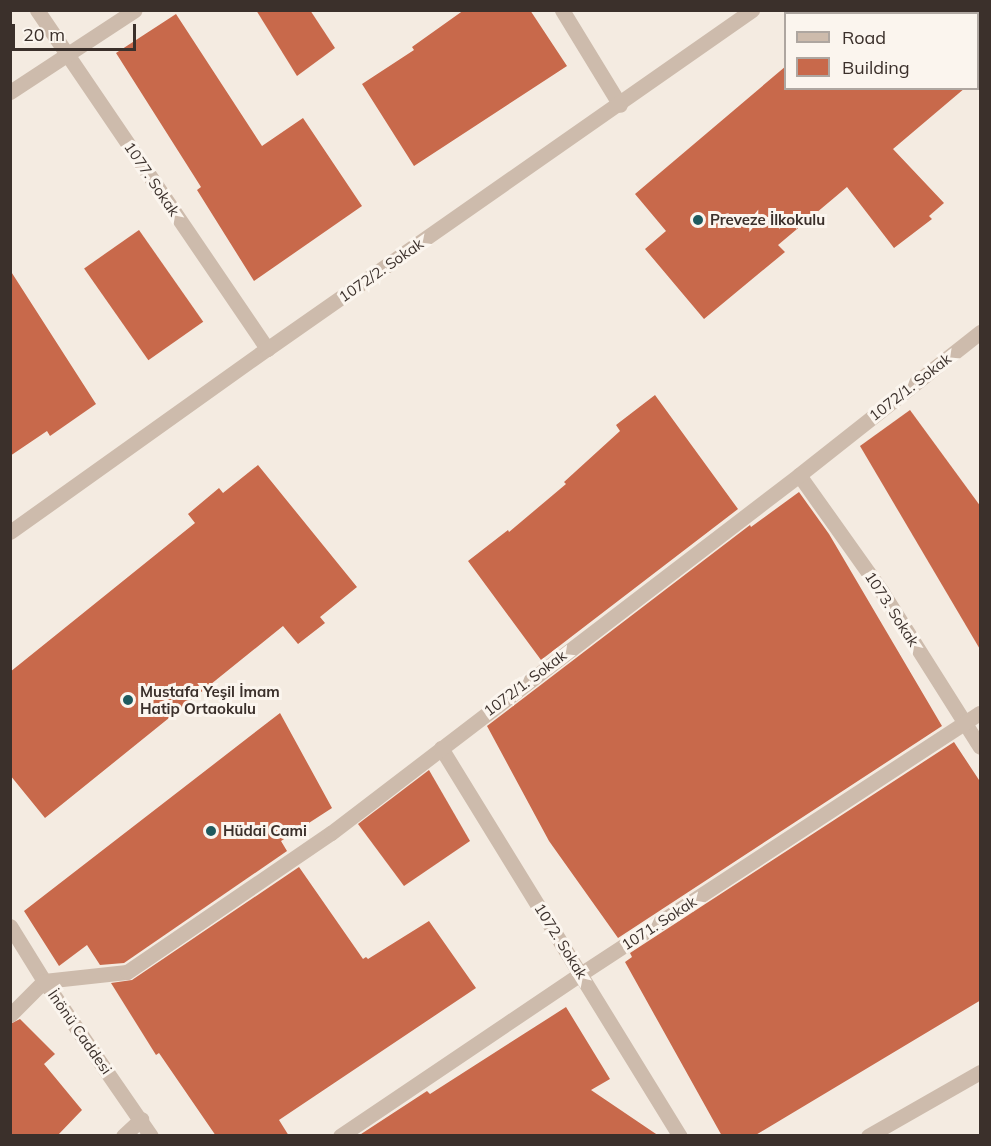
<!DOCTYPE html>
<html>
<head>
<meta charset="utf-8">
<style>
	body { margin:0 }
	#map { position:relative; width:991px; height:1146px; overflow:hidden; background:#f4ebe1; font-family:Mulish,sans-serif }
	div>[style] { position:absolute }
	.building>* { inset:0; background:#c8694b; transform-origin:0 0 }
	.minor>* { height:15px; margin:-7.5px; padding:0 7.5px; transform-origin:7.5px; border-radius:7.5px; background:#cdbbac }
	.tertiary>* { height:15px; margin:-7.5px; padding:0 7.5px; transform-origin:7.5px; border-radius:7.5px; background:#cdbbac }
	.dots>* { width:16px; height:16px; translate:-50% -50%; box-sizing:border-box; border:3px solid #fbf5ee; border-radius:50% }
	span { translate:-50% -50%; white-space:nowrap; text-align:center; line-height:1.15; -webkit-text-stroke:6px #fbf5ee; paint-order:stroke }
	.street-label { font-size:15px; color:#3b302b }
	.poi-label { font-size:15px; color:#3b302b; font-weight:700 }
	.left { translate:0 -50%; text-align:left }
	.frame { position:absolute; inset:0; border:12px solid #3b302b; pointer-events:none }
	.legend { position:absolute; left:784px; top:12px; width:195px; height:78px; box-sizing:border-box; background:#fbf5ee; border:2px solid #aea6a0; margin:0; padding:8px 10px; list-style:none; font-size:18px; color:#3b302b }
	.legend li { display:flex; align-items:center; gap:12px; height:30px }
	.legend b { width:30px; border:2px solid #aea6a0 }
	.scale { position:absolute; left:12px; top:24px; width:124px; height:27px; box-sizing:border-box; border:3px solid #3b302b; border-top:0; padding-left:8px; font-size:18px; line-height:21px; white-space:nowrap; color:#3b302b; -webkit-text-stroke:4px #fbf5ee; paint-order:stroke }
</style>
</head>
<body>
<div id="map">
	<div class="building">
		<i style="clip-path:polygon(256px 10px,310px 10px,335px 48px,297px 76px)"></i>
		<i style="clip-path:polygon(464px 10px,530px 10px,567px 66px,414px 166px,362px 84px,414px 50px,412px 47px)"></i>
		<i style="clip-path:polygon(176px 14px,262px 146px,303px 118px,362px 206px,254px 281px,197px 190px,201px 187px,116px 53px)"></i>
		<i style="clip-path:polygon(786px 66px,786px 88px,965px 88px,893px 149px,944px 203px,929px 216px,932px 219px,894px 248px,847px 187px,778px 245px,785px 252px,704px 319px,645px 249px,666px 231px,635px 194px)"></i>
		<i style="left:139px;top:230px;width:112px;height:67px;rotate:55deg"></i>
		<i style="clip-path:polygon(10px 270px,96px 404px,50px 436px,47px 431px,10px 456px)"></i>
		<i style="clip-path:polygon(655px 395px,738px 509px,541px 660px,468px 561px,508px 530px,509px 532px,566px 484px,564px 482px,620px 431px,616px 425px)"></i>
		<i style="clip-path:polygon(910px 410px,981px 507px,981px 651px,860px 446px)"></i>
		<i style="clip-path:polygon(258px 465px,357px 587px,320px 617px,325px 623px,298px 644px,283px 626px,45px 818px,10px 775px,10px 672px,195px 523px,188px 514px,219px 488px,223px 493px)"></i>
		<i style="clip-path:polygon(799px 492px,829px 534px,942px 726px,618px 938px,549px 841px,487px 726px,750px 525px,751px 527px)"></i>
		<i style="clip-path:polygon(280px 713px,332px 808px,281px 841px,287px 851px,124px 963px,100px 965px,87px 945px,59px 966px,24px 911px)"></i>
		<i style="clip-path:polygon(954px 742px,981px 783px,981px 1000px,754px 1136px,722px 1136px,625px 962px,632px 957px,630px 953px)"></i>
		<i style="clip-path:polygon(429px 770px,470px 841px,404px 886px,358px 824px)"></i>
		<i style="clip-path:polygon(299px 867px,363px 959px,366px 957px,368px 959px,429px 921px,476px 988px,279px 1120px,289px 1136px,216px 1136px,159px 1053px,156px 1055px,111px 983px,132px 980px)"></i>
		<i style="clip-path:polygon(566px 1007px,610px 1079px,591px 1090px,659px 1136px,358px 1136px,427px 1091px,430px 1094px)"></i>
		<i style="clip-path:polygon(20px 1019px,55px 1054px,44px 1064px,82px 1110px,57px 1136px,10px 1136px,10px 1024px)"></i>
	</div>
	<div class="minor">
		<i style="left:37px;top:10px;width:410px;rotate:55.8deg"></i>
		<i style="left:562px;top:10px;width:111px;rotate:58.6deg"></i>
		<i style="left:10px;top:92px;width:149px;rotate:-33.3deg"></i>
		<i style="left:799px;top:475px;width:143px;rotate:54.6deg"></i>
		<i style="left:882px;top:592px;width:183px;rotate:57.7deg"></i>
		<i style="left:10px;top:532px;width:315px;rotate:-35.5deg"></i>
		<i style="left:267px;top:349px;width:592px;rotate:-34.95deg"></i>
		<i style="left:441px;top:748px;width:456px;rotate:58.4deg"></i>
		<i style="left:10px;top:1015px;width:48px;rotate:-45deg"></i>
		<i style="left:44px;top:981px;width:83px;rotate:-6.2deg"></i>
		<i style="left:127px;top:972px;width:247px;rotate:-34.3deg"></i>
		<i style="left:331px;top:833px;width:589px;rotate:-37.41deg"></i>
		<i style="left:799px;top:475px;width:231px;rotate:-38.3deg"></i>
		<i style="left:123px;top:1136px;width:25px;rotate:-43deg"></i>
		<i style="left:340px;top:1136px;width:292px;rotate:-34deg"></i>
		<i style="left:582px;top:973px;width:475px;rotate:-33.2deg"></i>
		<i style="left:868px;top:1136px;width:129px;rotate:-29.7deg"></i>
	</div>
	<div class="tertiary">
		<i style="left:10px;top:926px;width:65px;rotate:58.3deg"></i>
		<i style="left:44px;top:981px;width:188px;rotate:55.4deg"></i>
	</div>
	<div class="dots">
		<i style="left:698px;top:220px;background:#1f5a5e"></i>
		<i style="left:128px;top:700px;background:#1f5a5e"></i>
		<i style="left:211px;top:831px;background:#1f5a5e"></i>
	</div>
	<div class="street-label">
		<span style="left:152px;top:179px;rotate:56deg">1077. Sokak</span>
		<span style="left:381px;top:270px;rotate:-35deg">1072/2. Sokak</span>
		<span style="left:910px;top:387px;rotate:-38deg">1072/1. Sokak</span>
		<span style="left:892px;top:609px;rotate:57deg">1073. Sokak</span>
		<span style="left:525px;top:683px;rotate:-37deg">1072/1. Sokak</span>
		<span style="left:659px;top:923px;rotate:-33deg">1071. Sokak</span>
		<span style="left:561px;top:941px;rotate:58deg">1072. Sokak</span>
		<span style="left:80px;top:1032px;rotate:55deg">İnönü Caddesi</span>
	</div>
	<div class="poi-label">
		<span class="left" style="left:710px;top:220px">Preveze İlkokulu</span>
		<span class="left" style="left:140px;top:700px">Mustafa Yeşil İmam<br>Hatip Ortaokulu</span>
		<span class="left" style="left:223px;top:831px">Hüdai Cami</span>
	</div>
	<div class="frame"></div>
	<ul class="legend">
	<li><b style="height:8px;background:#cdbbac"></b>Road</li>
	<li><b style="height:16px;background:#c8694b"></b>Building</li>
	</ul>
	<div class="scale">20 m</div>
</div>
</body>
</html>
